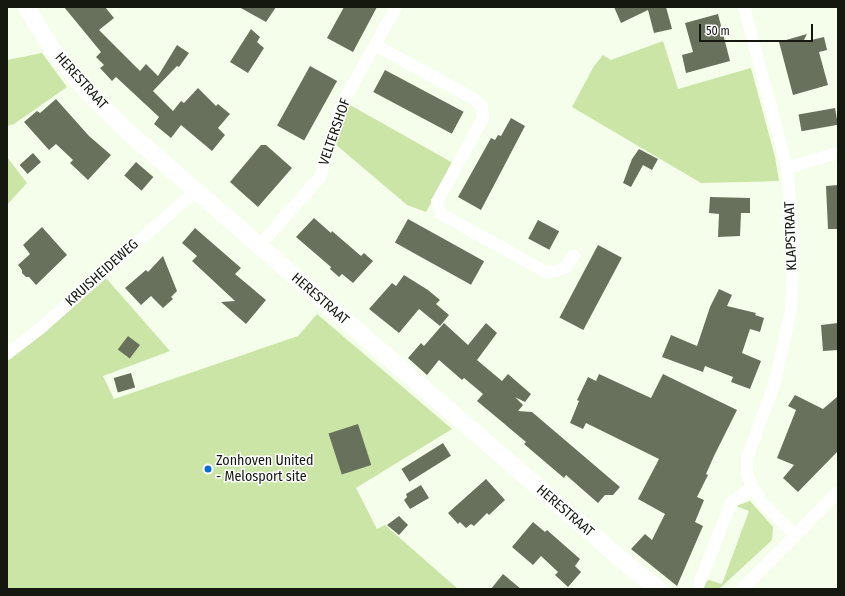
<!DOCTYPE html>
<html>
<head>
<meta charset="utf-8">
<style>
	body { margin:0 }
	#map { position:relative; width:845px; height:596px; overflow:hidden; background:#f5feeb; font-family:"Fira Sans Condensed",sans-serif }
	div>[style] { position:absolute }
	.green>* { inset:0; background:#cae5a6 }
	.building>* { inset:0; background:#68715c; transform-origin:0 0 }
	.street>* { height:12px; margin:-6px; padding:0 6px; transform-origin:6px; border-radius:6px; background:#fff }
	.secondary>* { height:17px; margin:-8.5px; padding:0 8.5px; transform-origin:8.5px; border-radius:8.5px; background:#fff }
	.dots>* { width:11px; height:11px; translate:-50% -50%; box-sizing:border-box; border:2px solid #fff; border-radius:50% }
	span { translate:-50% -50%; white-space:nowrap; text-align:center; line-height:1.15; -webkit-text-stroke:3px #fff; paint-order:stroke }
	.street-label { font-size:14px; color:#14180f }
	.poi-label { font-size:14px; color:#14180f }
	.left { translate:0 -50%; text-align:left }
	.frame { position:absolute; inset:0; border:8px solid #14180f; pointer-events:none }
	.scale { position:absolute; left:699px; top:24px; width:114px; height:18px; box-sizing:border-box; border:2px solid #14180f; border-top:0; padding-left:5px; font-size:12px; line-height:14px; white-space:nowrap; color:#14180f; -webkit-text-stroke:3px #fff; paint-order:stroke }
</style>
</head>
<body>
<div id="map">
	<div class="green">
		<i style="clip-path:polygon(663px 41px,678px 89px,751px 68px,775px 157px,779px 181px,701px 183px,572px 107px,594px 66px,603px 55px,611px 60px)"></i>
		<i style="clip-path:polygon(42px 53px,67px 87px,14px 124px,7px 126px,7px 60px)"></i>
		<i style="clip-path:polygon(350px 105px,453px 163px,426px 212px,407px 205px,334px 143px,340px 119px)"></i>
		<i style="clip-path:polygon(7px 157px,27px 183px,7px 205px)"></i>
		<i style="clip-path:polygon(106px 278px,170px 351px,103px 376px,114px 399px,298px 336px,317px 314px,452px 429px,356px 488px,377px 529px,385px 525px,458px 589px,7px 589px,7px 359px)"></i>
		<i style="clip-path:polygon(750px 501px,773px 527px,772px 540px,719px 589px,699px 589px,701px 584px,709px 580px,722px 584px,749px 511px,736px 506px)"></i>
	</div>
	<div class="building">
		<i style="clip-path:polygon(64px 7px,105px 7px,114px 18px,99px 30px,140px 71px,146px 64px,158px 76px,177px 45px,189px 53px,179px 67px,177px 66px,153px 91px,173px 111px,181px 101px,184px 103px,198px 88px,216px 106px,218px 104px,230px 114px,218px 128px,225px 135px,212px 151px,181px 125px,171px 138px,154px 124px,159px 117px,116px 77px,112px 81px,100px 68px,104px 65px,96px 57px,101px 52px)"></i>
		<i style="clip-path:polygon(239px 7px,276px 7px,266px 22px)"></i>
		<i style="clip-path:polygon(344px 7px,377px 7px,353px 52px,327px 38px)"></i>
		<i style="clip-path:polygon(614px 7px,666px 7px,672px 29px,654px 33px,648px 10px,621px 23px)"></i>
		<i style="clip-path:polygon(718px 14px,730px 61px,686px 73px,682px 55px,693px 52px,685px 23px)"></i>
		<i style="clip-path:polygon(251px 29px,260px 37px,257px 42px,264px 48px,248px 73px,230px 62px)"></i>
		<i style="clip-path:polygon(807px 34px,803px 42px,824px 37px,827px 50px,819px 52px,828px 85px,793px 95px,779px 42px)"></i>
		<i style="left:310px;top:66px;width:31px;height:68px;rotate:29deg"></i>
		<i style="left:385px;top:70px;width:89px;height:25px;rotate:28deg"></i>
		<i style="clip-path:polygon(56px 99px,89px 136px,111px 155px,88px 180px,70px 163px,73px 160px,56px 144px,49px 150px,24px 122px,37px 111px,40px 113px)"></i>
		<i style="left:835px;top:108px;width:17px;height:37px;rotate:80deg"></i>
		<i style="clip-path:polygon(511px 118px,525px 126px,481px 210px,458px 197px,491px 138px,495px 140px,498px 135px,501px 136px)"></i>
		<i style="clip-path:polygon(261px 145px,266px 145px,292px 168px,258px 207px,230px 182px)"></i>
		<i style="clip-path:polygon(639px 149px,658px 159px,652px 170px,643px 165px,631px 187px,623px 183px,632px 159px)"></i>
		<i style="left:33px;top:153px;width:12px;height:18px;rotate:48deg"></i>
		<i style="left:136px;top:162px;width:23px;height:18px;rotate:41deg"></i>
		<i style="clip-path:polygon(838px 185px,838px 229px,828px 229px,826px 186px)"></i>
		<i style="clip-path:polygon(710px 197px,750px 198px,750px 213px,741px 213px,740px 236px,718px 237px,719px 214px,709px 213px)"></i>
		<i style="clip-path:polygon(314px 218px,331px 233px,332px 231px,361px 256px,364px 253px,373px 261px,353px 283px,342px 274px,339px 277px,330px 269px,331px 267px,296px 237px)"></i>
		<i style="left:408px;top:219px;width:87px;height:27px;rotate:29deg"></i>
		<i style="left:538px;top:220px;width:24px;height:21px;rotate:28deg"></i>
		<i style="clip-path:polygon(42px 227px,67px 255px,36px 285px,29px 277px,26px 277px,22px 273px,22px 270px,18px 265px,30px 254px,23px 245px)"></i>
		<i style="clip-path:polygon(195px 228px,241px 268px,235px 274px,266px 300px,246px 324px,221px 302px,235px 301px,192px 261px,197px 256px,182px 243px)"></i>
		<i style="left:598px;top:245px;width:27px;height:82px;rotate:28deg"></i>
		<i style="clip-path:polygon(163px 256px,177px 291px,171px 297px,173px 299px,163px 308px,151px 296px,141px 305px,125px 288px,146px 270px,148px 272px)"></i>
		<i style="clip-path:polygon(404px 275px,428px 290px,440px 300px,436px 304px,449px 315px,440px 326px,419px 309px,399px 333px,369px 309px,392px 283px,396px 286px)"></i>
		<i style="clip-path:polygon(719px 289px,732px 295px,727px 306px,756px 313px,755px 315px,764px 318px,760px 332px,750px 329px,742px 353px,761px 361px,750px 389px,731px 382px,733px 377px,705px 366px,703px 372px,662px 357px,671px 335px,697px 346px,710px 307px)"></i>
		<i style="clip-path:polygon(444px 323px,468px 345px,486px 323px,497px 333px,477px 360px,502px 381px,508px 374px,531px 394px,525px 402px,515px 397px,523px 405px,518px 411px,532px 412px,620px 487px,613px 495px,605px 495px,598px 503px,566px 475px,564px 478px,524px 444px,526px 442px,477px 401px,483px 394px,464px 378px,462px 380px,439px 360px,427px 375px,408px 358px,421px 343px,424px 346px)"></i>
		<i style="clip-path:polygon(838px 323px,838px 350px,823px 351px,821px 325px)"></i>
		<i style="left:128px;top:336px;width:15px;height:17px;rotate:37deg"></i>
		<i style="left:131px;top:373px;width:15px;height:18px;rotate:74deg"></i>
		<i style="clip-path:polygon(599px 374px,651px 398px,663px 374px,737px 410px,714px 456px,706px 474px,708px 475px,697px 497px,704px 500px,695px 522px,703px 526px,677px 586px,631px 549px,645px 534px,652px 540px,665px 514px,638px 499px,659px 459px,586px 423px,583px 429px,570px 423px,579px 401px,577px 400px,588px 377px,596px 381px)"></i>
		<i style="clip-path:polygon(795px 395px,823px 409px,838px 396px,838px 451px,798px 492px,783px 478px,794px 465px,777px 458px,796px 410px,788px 406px)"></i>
		<i style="left:358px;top:424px;width:43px;height:31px;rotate:72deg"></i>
		<i style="left:443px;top:443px;width:15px;height:49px;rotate:58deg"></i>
		<i style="clip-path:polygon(486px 479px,505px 500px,489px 515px,487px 513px,474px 526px,471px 524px,466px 528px,460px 522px,458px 524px,448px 513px)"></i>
		<i style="clip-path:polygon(421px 485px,429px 498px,410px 509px,404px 500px,407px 497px,406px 494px)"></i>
		<i style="clip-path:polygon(399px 516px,408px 525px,399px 535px,387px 525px)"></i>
		<i style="clip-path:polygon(533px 522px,545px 532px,547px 530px,580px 559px,575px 566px,581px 572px,568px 587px,555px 575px,558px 572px,541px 556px,533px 565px,512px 547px)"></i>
		<i style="clip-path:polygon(503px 574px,521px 589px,491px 589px)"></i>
	</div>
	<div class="street">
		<i style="left:744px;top:7px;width:167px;rotate:75deg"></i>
		<i style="left:787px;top:168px;width:78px;rotate:84.9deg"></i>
		<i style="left:794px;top:246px;width:63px;rotate:92.7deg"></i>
		<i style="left:791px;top:309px;width:75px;rotate:102.4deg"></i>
		<i style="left:775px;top:382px;width:81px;rotate:110.2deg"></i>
		<i style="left:747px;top:458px;width:14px;rotate:90deg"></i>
		<i style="left:747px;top:472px;width:16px;rotate:72deg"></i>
		<i style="left:752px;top:487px;width:18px;rotate:56deg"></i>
		<i style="left:762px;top:502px;width:47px;rotate:45deg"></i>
		<i style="left:375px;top:45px;width:113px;rotate:28.6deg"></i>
		<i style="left:474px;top:99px;width:11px;rotate:45deg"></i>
		<i style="left:482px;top:107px;width:11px;rotate:85deg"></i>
		<i style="left:483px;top:118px;width:96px;rotate:118.7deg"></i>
		<i style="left:437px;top:202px;width:13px;rotate:72deg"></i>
		<i style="left:441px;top:214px;width:120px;rotate:28.9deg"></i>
		<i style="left:546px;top:272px;width:10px;rotate:-6deg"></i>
		<i style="left:556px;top:271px;width:11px;rotate:-22deg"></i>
		<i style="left:566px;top:267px;width:14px;rotate:-56deg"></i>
		<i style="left:787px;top:168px;width:53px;rotate:-16.4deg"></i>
		<i style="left:259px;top:246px;width:92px;rotate:-48.5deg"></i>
		<i style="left:320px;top:177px;width:76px;rotate:-73.2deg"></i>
		<i style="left:342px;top:104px;width:111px;rotate:-60.9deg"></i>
		<i style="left:7px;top:354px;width:44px;rotate:-37.6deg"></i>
		<i style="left:42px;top:327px;width:205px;rotate:-41.6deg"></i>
		<i style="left:699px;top:584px;width:87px;rotate:-68.4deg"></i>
		<i style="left:731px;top:503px;width:26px;rotate:-37deg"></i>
		<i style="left:742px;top:589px;width:136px;rotate:-45.3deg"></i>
	</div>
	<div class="secondary">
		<i style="left:26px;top:7px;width:49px;rotate:58.2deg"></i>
		<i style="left:52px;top:49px;width:53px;rotate:50.3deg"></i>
		<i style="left:86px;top:90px;width:58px;rotate:45deg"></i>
		<i style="left:127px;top:131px;width:672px;rotate:40.9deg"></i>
		<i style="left:635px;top:571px;width:30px;rotate:37deg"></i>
	</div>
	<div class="dots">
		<i style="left:208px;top:469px;background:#056dd5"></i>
	</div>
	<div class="street-label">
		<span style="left:81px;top:81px;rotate:48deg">HERESTRAAT</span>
		<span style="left:335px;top:132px;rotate:-71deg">VELTERSHOF</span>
		<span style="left:791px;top:236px;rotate:-92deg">KLAPSTRAAT</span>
		<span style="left:102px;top:273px;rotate:-42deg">KRUISHEIDEWEG</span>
		<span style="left:320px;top:299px;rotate:41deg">HERESTRAAT</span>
		<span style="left:565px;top:511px;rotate:41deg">HERESTRAAT</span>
	</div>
	<div class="poi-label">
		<span class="left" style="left:216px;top:469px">Zonhoven United<br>- Melosport site</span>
	</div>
	<div class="frame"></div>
	<div class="scale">50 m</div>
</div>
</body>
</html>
